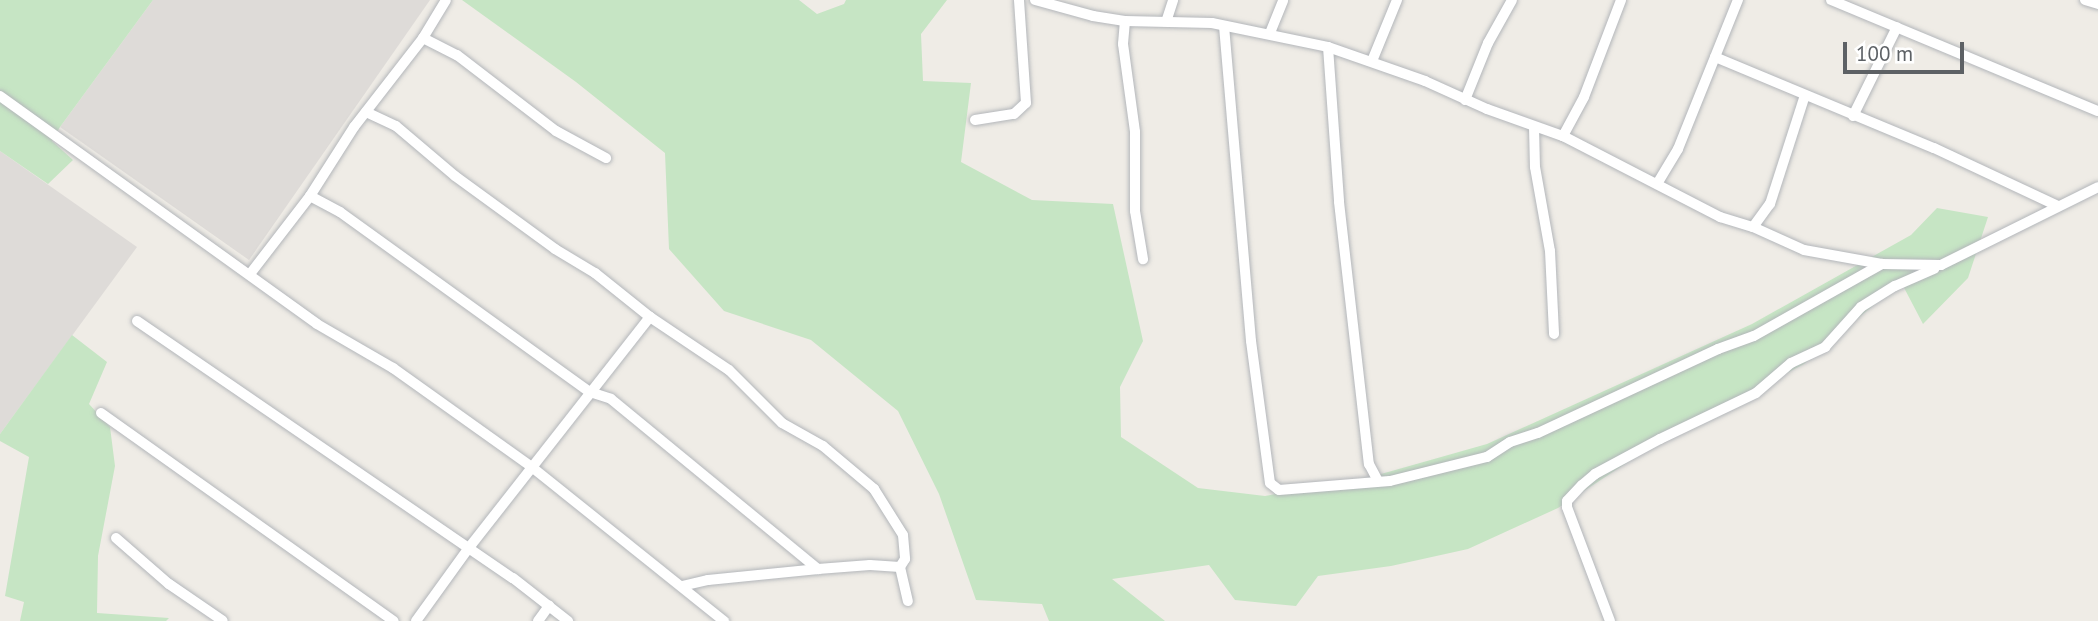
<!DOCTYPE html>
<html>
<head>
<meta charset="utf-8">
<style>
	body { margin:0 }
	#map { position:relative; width:2098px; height:621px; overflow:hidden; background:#efece6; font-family:"PT Sans",sans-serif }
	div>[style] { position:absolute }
	.industrial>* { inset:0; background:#dedbd8 }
	.green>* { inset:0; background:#c6e5c4 }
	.roads { filter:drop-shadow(0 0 2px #b3b6ba) drop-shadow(0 0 2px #b3b6ba) }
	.street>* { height:10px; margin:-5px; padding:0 5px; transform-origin:5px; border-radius:5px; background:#fff }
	span { translate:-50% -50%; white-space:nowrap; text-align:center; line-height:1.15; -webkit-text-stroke:5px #fff; paint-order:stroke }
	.scale { position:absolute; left:1843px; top:42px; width:121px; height:32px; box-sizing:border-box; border:4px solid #5d6165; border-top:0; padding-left:9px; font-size:21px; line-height:24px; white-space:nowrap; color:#5d6165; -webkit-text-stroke:5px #fff; paint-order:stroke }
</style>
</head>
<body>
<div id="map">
	<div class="industrial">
		<i style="clip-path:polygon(153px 0,430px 0,249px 260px,60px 127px)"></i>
		<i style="clip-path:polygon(0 151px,137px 247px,0 434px)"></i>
	</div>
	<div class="green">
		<i style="clip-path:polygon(0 0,153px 0,60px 127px,52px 141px,73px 160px,48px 184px,0 151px)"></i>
		<i style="clip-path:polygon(462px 0,799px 0,817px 14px,844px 4px,846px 0,947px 0,921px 34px,923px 81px,971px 83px,961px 162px,1032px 200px,1113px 204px,1143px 341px,1120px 387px,1121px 437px,1198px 488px,1265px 496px,1367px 478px,1487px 444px,1752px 324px,1911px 235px,1937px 208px,1988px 217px,1968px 278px,1923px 324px,1901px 282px,1804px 364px,1663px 439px,1558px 508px,1468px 549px,1391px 566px,1318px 576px,1296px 606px,1235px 600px,1209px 565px,1112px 579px,1165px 621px,1049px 621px,1042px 604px,976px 600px,939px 494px,898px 411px,811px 340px,724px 311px,669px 249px,665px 153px,576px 82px)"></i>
		<i style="clip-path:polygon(72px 335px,107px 362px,89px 404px,110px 427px,115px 466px,98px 556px,97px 613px,169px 618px,166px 621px,20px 621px,24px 602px,5px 596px,29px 457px,0 441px,0 434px)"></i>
	</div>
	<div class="roads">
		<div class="street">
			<i style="left:1035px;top:0;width:60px;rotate:15.4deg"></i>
			<i style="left:1093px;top:16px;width:32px;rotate:9deg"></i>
			<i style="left:1125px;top:21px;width:87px;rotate:1.3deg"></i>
			<i style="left:1212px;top:23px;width:118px;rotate:11.7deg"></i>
			<i style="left:1328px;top:47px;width:103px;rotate:19.3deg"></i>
			<i style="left:1425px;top:81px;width:68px;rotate:24.3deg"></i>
			<i style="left:1487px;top:109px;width:81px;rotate:19.6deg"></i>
			<i style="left:1563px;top:136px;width:177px;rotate:27.3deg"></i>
			<i style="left:1720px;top:217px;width:34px;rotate:17deg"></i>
			<i style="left:1753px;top:227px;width:56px;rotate:24.3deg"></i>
			<i style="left:1804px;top:250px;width:79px;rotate:10.2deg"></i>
			<i style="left:1831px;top:0;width:289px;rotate:22.6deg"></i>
			<i style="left:2085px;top:0;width:14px;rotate:17deg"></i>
			<i style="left:1167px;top:19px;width:20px;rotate:-72deg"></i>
			<i style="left:1125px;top:21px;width:23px;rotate:95deg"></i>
			<i style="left:1123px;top:44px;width:89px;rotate:82.2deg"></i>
			<i style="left:1135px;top:132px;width:79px;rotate:90deg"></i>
			<i style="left:1135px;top:211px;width:49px;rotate:80.5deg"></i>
			<i style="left:1224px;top:26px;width:316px;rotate:85.1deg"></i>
			<i style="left:1251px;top:341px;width:143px;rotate:82.4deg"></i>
			<i style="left:1270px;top:483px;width:11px;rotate:38deg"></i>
			<i style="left:1279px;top:490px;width:111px;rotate:-4.6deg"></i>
			<i style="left:1390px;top:481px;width:100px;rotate:-13.9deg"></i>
			<i style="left:1487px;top:457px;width:27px;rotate:-33deg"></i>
			<i style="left:1510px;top:442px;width:29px;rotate:-18deg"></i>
			<i style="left:1538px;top:433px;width:199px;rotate:-25deg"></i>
			<i style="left:1718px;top:349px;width:38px;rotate:-20deg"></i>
			<i style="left:1754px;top:336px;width:147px;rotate:-29.4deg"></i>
			<i style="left:1882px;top:264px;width:59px;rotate:1deg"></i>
			<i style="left:1941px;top:265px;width:175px;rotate:-26.4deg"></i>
			<i style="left:1270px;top:33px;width:35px;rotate:-68deg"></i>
			<i style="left:423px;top:38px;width:38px;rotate:27deg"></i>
			<i style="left:457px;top:55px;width:125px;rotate:37.5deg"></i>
			<i style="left:556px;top:131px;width:57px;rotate:28.4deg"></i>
			<i style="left:1328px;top:47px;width:155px;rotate:85.9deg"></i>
			<i style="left:1339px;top:202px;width:264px;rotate:83.5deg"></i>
			<i style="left:1369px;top:464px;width:19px;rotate:62deg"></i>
			<i style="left:1715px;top:57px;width:237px;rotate:22.6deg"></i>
			<i style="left:1934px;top:148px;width:137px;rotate:25.1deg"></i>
			<i style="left:1372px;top:61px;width:66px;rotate:-67.7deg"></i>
			<i style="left:0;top:96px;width:390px;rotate:35.7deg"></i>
			<i style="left:317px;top:324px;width:88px;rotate:30.1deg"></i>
			<i style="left:393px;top:368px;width:172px;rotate:35.5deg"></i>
			<i style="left:533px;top:468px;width:245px;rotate:38.7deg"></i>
			<i style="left:1465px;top:100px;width:61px;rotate:-68deg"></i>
			<i style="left:1488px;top:43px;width:49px;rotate:-60.8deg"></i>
			<i style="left:366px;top:112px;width:33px;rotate:25deg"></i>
			<i style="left:396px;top:126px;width:77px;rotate:40.3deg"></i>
			<i style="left:455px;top:176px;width:124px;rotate:36.1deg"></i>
			<i style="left:555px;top:249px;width:47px;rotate:31deg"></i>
			<i style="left:595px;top:273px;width:70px;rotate:38.7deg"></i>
			<i style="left:650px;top:317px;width:95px;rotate:33.9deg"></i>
			<i style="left:729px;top:370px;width:75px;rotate:45deg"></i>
			<i style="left:782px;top:423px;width:47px;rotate:29.3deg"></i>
			<i style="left:823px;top:446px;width:67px;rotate:40.1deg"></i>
			<i style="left:874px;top:489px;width:54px;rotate:57.8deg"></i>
			<i style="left:903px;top:535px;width:24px;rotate:85deg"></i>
			<i style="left:905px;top:559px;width:9px;rotate:122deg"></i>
			<i style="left:900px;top:567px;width:35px;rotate:77deg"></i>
			<i style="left:1853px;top:116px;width:99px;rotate:-63.7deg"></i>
			<i style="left:975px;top:120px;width:39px;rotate:-9deg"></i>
			<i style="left:1014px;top:114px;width:16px;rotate:-43deg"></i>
			<i style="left:1026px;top:103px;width:103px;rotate:-93.9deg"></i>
			<i style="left:1534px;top:127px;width:40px;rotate:88.6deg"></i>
			<i style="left:1535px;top:167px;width:85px;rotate:79.9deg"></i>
			<i style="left:1550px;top:251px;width:83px;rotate:87.2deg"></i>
			<i style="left:1563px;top:136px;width:44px;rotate:-61.7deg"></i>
			<i style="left:1584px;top:97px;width:104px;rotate:-69.1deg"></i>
			<i style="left:1657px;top:184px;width:41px;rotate:-59deg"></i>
			<i style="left:1678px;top:149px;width:161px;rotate:-68.1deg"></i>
			<i style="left:310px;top:196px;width:34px;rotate:28deg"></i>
			<i style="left:340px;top:212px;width:308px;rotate:35.8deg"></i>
			<i style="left:590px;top:392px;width:22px;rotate:18deg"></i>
			<i style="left:611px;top:399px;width:268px;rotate:39.4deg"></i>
			<i style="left:1753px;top:227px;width:29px;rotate:-54deg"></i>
			<i style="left:1770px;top:204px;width:114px;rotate:-72.2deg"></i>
			<i style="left:250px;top:274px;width:98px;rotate:-52.4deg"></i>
			<i style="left:310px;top:196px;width:82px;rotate:-57.5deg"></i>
			<i style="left:354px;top:127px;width:113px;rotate:-52.2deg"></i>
			<i style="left:423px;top:38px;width:44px;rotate:-58.8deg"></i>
			<i style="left:137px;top:321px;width:455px;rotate:34.4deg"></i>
			<i style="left:513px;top:578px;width:70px;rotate:38deg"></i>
			<i style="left:101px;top:413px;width:359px;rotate:35.4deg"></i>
			<i style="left:116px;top:538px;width:70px;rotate:41deg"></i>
			<i style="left:169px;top:584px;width:65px;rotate:34.4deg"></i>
			<i style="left:682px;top:586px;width:27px;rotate:-13deg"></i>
			<i style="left:708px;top:580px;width:111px;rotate:-5.7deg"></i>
			<i style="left:818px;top:569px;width:52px;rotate:-4.4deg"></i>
			<i style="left:870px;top:565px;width:30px;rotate:4deg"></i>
			<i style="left:416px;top:621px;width:89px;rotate:-54.2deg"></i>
			<i style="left:468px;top:549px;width:295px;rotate:-51.9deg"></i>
			<i style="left:538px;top:621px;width:19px;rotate:-54deg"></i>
			<i style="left:1610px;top:621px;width:122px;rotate:-110.7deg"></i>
			<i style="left:1567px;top:507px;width:6px;rotate:-90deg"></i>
			<i style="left:1567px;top:501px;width:22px;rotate:-47deg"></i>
			<i style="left:1582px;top:485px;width:17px;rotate:-40deg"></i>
			<i style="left:1595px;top:474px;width:74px;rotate:-28.3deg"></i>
			<i style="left:1660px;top:439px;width:106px;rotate:-25.6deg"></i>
			<i style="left:1756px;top:393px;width:46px;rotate:-40.6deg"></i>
			<i style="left:1791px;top:363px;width:38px;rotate:-25deg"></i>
			<i style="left:1825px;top:347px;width:54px;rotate:-48deg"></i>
			<i style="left:1861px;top:307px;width:40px;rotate:-32deg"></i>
			<i style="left:1895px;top:286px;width:43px;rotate:-23.6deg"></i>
		</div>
	</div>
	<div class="scale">100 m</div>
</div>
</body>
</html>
